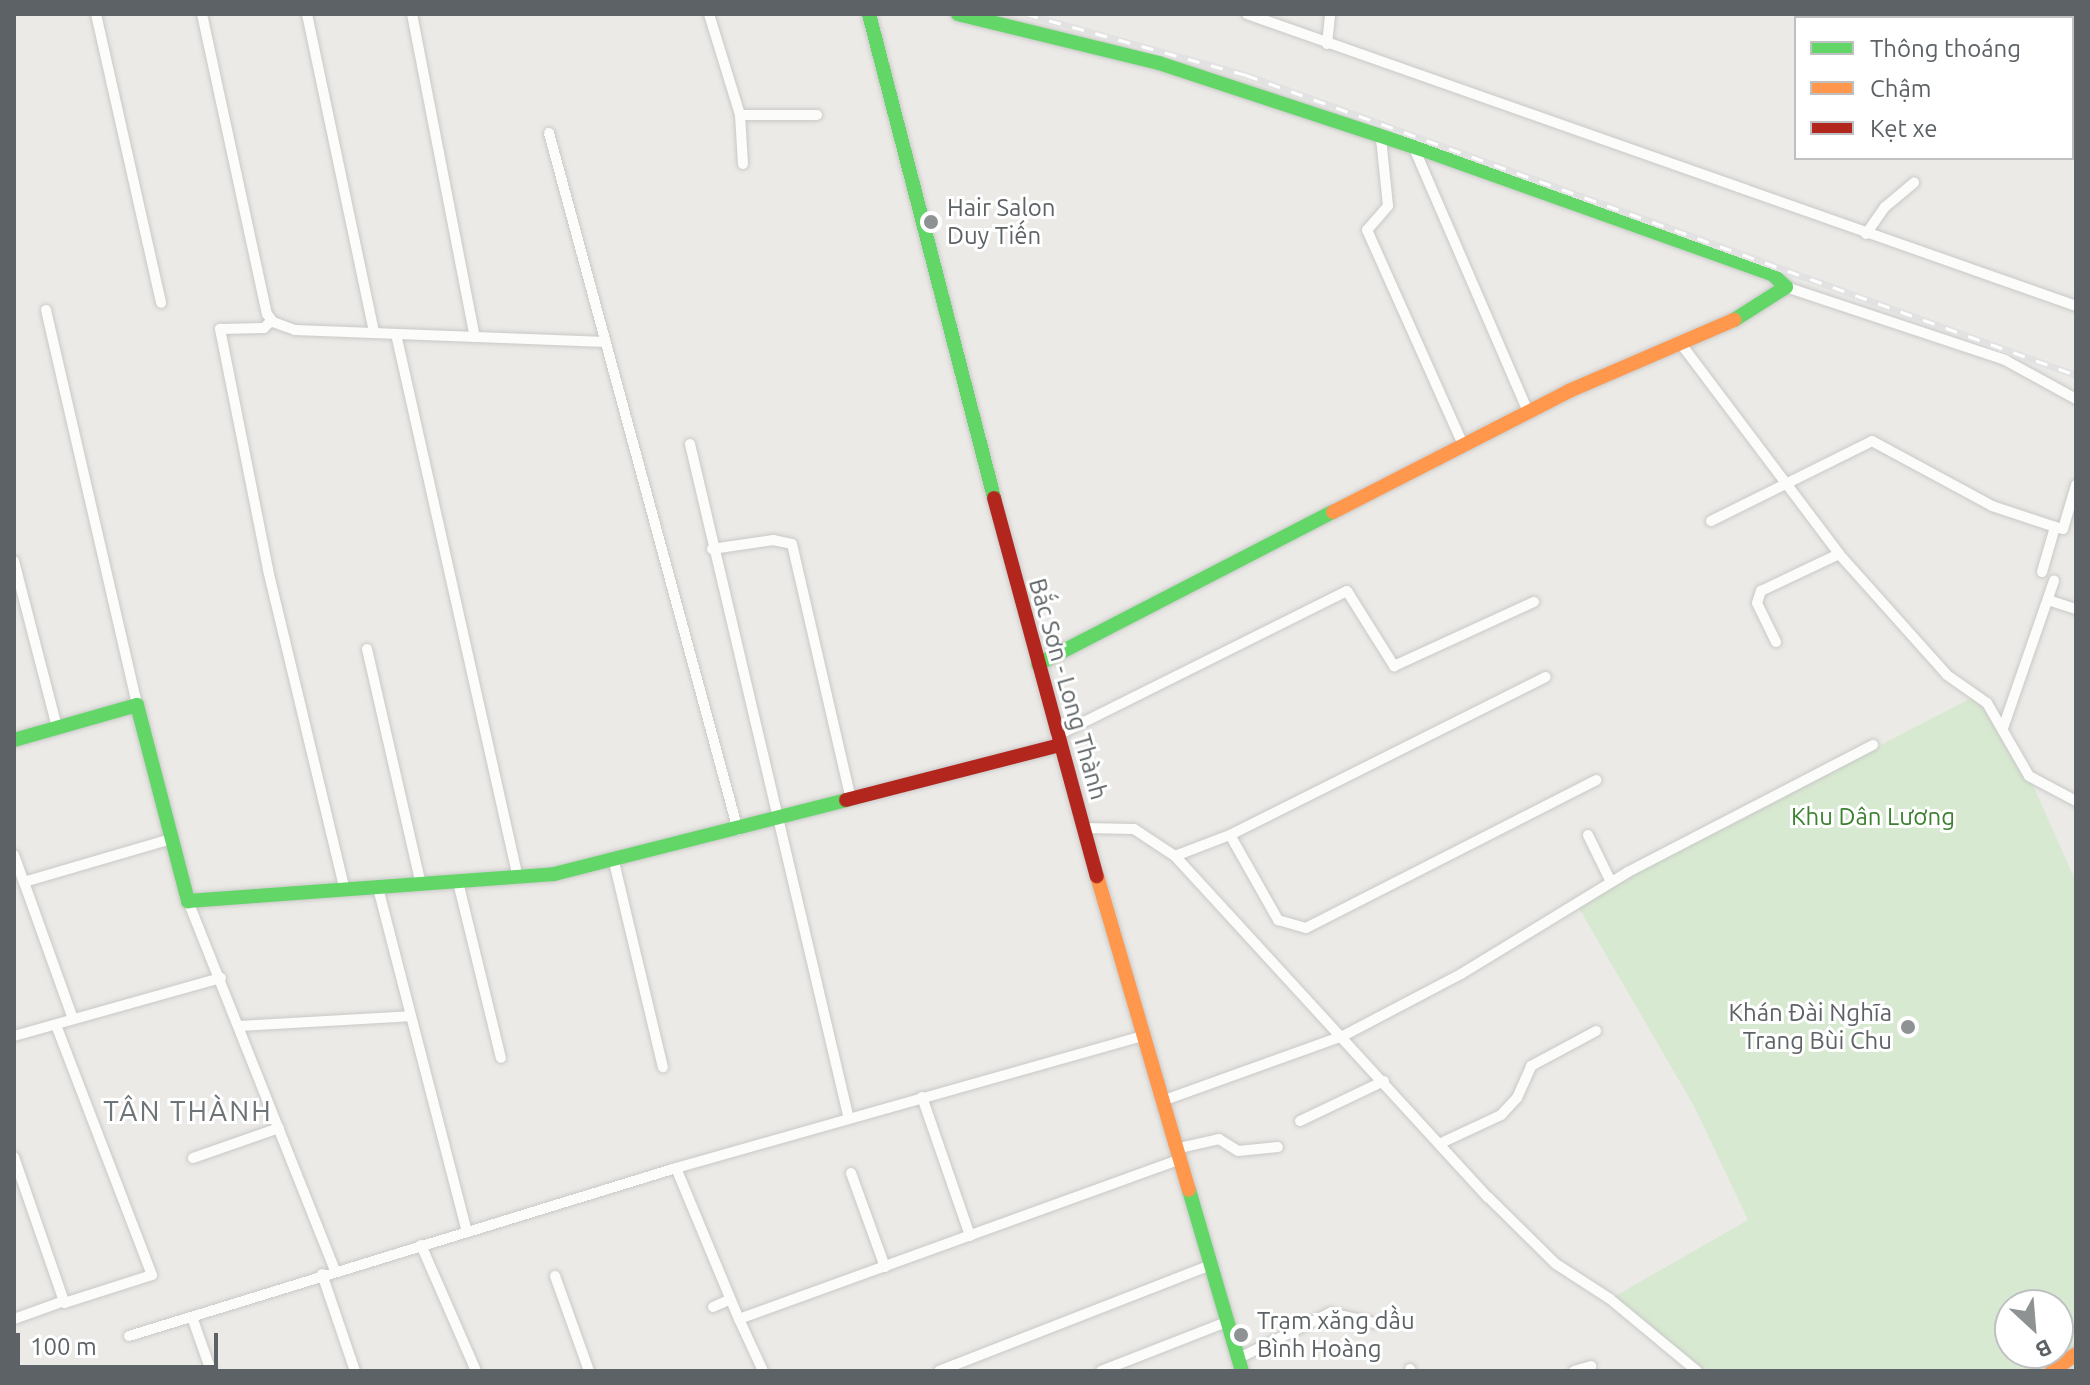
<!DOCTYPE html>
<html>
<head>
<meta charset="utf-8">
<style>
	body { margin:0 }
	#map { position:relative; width:2090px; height:1385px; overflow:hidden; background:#eceae7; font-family:Ubuntu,sans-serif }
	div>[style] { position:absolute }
	.green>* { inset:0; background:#d8e9d1 }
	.roads { filter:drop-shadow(0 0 2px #c8c9c8) drop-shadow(0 0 2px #c8c9c8) }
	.street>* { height:10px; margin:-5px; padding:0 5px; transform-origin:5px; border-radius:5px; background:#fcfcfb }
	.fast>* { height:14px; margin:-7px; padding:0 7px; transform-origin:7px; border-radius:7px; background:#63d668 }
	.slow>* { height:14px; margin:-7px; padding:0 7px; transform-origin:7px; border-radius:7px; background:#ff974d }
	.jam>* { height:14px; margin:-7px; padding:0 7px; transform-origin:7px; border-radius:7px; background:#b3261e }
	.rail>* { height:7px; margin-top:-3.5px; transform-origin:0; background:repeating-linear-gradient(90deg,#fff 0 12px,#e3e2e2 0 24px); box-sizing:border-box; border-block:2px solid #e3e2e2 }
	.dots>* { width:22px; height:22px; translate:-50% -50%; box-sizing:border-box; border:4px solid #fff; border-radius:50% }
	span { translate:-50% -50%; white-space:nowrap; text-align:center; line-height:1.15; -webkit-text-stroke:6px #fff; paint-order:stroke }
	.poi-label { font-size:24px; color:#5c6265 }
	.left { translate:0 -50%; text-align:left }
	.right { translate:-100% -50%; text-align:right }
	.street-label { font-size:24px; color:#5c6265 }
	.park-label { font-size:24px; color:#3c8130 }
	.quarter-label { font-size:28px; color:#6d7477; letter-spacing:2px }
	.frame { position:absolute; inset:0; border:16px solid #5c6265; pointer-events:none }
	.legend { position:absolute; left:1794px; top:16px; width:280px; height:144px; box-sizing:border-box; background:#fff; border:2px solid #bec0c1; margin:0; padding:10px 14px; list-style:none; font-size:24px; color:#5c6265 }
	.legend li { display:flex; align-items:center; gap:16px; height:40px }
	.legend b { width:40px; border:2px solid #bec0c1 }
	.north { position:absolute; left:1994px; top:1289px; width:80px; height:80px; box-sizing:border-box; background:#fff; border:2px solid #bec0c1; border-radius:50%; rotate:154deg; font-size:22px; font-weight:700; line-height:32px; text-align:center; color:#5c6265 }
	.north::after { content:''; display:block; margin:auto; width:28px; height:36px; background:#8e9292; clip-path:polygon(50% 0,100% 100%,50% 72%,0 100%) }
	.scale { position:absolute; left:16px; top:1333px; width:202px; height:36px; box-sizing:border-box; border:4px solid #5c6265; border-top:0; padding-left:10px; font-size:24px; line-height:28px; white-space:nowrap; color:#5c6265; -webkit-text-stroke:6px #fff; paint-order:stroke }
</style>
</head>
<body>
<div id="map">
	<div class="green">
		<i style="clip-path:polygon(evenodd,1977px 695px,2029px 776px,2076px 882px,2076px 1354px,2046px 1371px,1697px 1371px,1610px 1299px,1748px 1220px,1695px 1108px,1576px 903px,1977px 695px,2010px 1305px,2058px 1305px,2058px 1353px,2010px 1353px,2010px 1305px)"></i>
	</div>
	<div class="roads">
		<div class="street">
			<i style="left:96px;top:14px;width:296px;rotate:77.3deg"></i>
			<i style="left:202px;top:14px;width:307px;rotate:77.8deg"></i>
			<i style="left:267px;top:314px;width:10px;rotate:53deg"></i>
			<i style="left:273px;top:322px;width:23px;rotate:20deg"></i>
			<i style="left:295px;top:330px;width:311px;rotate:2.2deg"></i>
			<i style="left:307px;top:14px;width:326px;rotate:78.1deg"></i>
			<i style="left:412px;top:14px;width:329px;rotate:79deg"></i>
			<i style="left:709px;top:14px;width:106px;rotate:72.9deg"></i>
			<i style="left:740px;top:115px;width:49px;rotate:86.5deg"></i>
			<i style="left:1247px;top:14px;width:879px;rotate:19.4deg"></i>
			<i style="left:1327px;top:44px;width:30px;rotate:-84deg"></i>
			<i style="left:740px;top:115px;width:77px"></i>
			<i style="left:549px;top:133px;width:722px;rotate:74.83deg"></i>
			<i style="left:1381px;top:138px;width:68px;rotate:84.1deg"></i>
			<i style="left:1388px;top:206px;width:32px;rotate:131deg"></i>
			<i style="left:1367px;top:230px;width:235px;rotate:65.9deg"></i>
			<i style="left:1414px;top:148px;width:287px;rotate:66.6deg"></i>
			<i style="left:1866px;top:234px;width:33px;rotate:-55deg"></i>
			<i style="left:1885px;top:207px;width:38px;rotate:-40deg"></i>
			<i style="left:1786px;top:287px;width:231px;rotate:18.4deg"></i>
			<i style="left:2005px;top:360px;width:81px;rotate:28.8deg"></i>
			<i style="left:46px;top:310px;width:405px;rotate:77deg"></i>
			<i style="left:271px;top:321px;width:10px;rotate:135deg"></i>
			<i style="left:264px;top:328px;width:44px;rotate:178.7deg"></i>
			<i style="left:220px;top:329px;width:246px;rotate:78.7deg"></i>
			<i style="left:268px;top:570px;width:330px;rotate:76.5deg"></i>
			<i style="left:396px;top:334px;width:558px;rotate:77.36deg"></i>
			<i style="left:1681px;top:344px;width:263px;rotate:53deg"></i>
			<i style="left:1839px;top:554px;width:162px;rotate:48.2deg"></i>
			<i style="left:1947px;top:675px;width:49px;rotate:35deg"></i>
			<i style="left:1987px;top:703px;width:84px;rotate:60.1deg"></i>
			<i style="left:2029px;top:776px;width:53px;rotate:28deg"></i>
			<i style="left:690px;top:444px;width:693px;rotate:76.75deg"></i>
			<i style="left:1711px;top:521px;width:180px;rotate:-26.4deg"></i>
			<i style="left:1872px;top:441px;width:136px;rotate:28.4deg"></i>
			<i style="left:1992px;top:506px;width:66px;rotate:18.4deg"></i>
			<i style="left:2055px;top:527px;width:8px;rotate:14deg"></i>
			<i style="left:2063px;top:529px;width:46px;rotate:-73.5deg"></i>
			<i style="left:712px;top:549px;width:62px;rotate:-8.4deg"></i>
			<i style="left:773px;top:540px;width:19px;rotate:12deg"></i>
			<i style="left:792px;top:544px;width:262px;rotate:77deg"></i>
			<i style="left:14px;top:561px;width:171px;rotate:75.5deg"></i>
			<i style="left:2042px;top:572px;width:47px;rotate:-73.9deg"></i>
			<i style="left:2048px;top:600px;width:29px;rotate:18deg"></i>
			<i style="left:1776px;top:642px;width:43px;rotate:-116deg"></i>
			<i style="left:1757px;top:603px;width:13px;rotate:-72deg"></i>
			<i style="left:1761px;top:591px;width:86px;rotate:-25.4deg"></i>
			<i style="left:367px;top:649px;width:242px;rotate:77.1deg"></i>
			<i style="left:2003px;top:728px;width:156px;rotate:-70.9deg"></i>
			<i style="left:1056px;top:736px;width:325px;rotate:-26.5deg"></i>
			<i style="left:1347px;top:591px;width:89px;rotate:57.9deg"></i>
			<i style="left:1394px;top:666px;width:154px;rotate:-24.6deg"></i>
			<i style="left:1084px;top:828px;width:50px;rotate:1.1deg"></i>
			<i style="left:1134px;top:829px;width:49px;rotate:33.4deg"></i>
			<i style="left:1175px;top:856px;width:463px;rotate:47.5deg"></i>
			<i style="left:1488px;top:1197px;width:95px;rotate:44.6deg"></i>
			<i style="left:1556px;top:1264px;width:64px;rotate:32.9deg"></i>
			<i style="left:1610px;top:1299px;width:113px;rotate:39.6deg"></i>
			<i style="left:1230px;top:835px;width:98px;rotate:60.5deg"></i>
			<i style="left:1278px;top:920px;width:29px;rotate:16deg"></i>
			<i style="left:1306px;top:928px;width:326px;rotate:-27deg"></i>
			<i style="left:1588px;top:835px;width:52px;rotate:63.9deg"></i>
			<i style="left:14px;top:855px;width:29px;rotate:70deg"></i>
			<i style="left:1175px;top:856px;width:59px;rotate:-20.9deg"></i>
			<i style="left:1230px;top:835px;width:353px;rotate:-26.6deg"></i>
			<i style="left:614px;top:862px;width:211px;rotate:76.6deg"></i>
			<i style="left:458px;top:882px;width:181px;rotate:76.3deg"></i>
			<i style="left:378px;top:888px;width:354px;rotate:75.5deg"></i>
			<i style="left:188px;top:901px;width:398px;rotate:68.3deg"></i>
			<i style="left:73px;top:1019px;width:145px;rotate:-109.7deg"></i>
			<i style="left:24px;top:882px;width:153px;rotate:-16.3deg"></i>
			<i style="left:56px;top:1025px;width:268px;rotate:69deg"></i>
			<i style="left:152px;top:1275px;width:92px;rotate:162.3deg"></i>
			<i style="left:239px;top:1026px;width:171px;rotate:-3.3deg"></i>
			<i style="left:14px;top:1036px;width:215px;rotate:-15.7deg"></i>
			<i style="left:922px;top:1097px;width:147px;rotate:70.9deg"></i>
			<i style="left:1162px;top:1101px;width:192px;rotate:-19.8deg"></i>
			<i style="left:1343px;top:1036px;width:133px;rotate:-27.7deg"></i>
			<i style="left:1461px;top:974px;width:196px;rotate:-31.4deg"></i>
			<i style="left:1628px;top:872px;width:276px;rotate:-27.4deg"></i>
			<i style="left:1300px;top:1121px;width:93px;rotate:-25.5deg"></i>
			<i style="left:1439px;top:1144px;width:68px;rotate:-25.1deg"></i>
			<i style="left:1501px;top:1115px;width:23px;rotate:-47deg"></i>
			<i style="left:1517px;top:1098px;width:35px;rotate:-66deg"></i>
			<i style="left:1531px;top:1066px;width:74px;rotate:-28.3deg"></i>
			<i style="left:1175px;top:1149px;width:45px;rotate:-12.8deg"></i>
			<i style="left:1219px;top:1139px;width:22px;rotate:32deg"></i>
			<i style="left:1238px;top:1151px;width:40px;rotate:-5.7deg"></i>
			<i style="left:14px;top:1157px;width:152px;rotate:70.9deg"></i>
			<i style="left:64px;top:1301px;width:53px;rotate:160.2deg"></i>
			<i style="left:193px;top:1158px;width:91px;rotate:-19.2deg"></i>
			<i style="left:676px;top:1168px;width:164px;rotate:67.4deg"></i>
			<i style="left:851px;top:1173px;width:100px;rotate:70.1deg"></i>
			<i style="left:421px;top:1245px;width:137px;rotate:66.4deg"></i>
			<i style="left:322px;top:1274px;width:102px;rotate:71.2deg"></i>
			<i style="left:555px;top:1276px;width:101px;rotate:70.3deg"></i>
			<i style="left:713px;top:1307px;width:17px;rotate:-24deg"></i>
			<i style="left:192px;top:1317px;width:57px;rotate:70.6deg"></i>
			<i style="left:129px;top:1336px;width:572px;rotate:-17.07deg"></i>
			<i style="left:676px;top:1168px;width:485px;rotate:-15.8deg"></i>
			<i style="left:1239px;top:1358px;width:102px;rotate:-26.3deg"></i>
			<i style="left:1330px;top:1313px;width:45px;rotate:12.8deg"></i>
			<i style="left:1410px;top:1369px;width:2px;rotate:63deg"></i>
			<i style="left:763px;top:1371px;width:57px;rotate:-114.8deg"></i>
			<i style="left:739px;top:1319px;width:468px;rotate:-19.9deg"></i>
			<i style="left:939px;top:1371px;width:290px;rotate:-21.3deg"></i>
			<i style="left:1101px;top:1371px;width:135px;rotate:-21.3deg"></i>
			<i style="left:1574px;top:1371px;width:18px;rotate:-16deg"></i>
		</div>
		<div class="fast">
			<i style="left:869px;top:14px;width:500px;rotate:75.5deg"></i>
			<i style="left:958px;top:14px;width:207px;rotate:13.7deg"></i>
			<i style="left:1159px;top:63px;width:287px;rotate:18.2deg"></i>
			<i style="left:1432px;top:153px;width:361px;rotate:19.6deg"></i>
			<i style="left:1772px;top:274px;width:19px;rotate:43deg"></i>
			<i style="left:1786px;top:287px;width:62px;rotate:147.6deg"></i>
			<i style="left:1038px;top:664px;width:332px;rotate:-27.3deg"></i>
			<i style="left:14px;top:740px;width:128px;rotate:-15.9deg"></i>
			<i style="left:137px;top:705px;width:203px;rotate:75.4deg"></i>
			<i style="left:188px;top:901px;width:367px;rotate:-4.2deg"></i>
			<i style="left:554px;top:874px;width:301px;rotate:-14.2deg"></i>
			<i style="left:1189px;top:1190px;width:189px;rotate:73.7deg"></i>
		</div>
		<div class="slow">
			<i style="left:1333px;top:512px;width:265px;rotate:-27.1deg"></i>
			<i style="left:1569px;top:391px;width:180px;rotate:-23.3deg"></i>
			<i style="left:1097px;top:876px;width:327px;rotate:73.7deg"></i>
			<i style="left:2052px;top:1371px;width:29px;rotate:-35deg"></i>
		</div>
		<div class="jam">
			<i style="left:994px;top:498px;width:392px;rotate:74.8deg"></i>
			<i style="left:846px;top:800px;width:221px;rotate:-14.4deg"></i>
		</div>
	</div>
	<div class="rail">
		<i style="left:1026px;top:14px;width:228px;rotate:15.5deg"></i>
		<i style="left:1246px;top:75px;width:883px;rotate:19.87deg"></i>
	</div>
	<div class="dots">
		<i style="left:931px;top:222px;background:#8e9292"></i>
		<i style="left:1908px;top:1027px;background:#8e9292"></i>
		<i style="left:1241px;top:1335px;background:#8e9292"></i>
	</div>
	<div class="poi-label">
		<span class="left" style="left:947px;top:222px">Hair Salon<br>Duy Tiến</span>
		<span class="right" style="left:1892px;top:1027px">Khán Đài Nghĩa<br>Trang Bùi Chu</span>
		<span class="left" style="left:1257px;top:1335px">Trạm xăng dầu<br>Bình Hoàng</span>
	</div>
	<div class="street-label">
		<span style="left:1068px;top:689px;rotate:74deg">Bắc Sơn - Long Thành</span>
	</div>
	<div class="park-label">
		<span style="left:1873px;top:817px">Khu Dân Lương</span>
	</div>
	<div class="quarter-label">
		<span style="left:188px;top:1111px">TÂN THÀNH</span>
	</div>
	<div class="frame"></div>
	<ul class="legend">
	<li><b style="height:10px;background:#63d668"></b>Thông thoáng</li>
	<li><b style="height:10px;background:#ff974d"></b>Chậm</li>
	<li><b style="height:10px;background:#b3261e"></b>Kẹt xe</li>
	</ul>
	<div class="north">B</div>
	<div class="scale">100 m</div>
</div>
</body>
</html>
